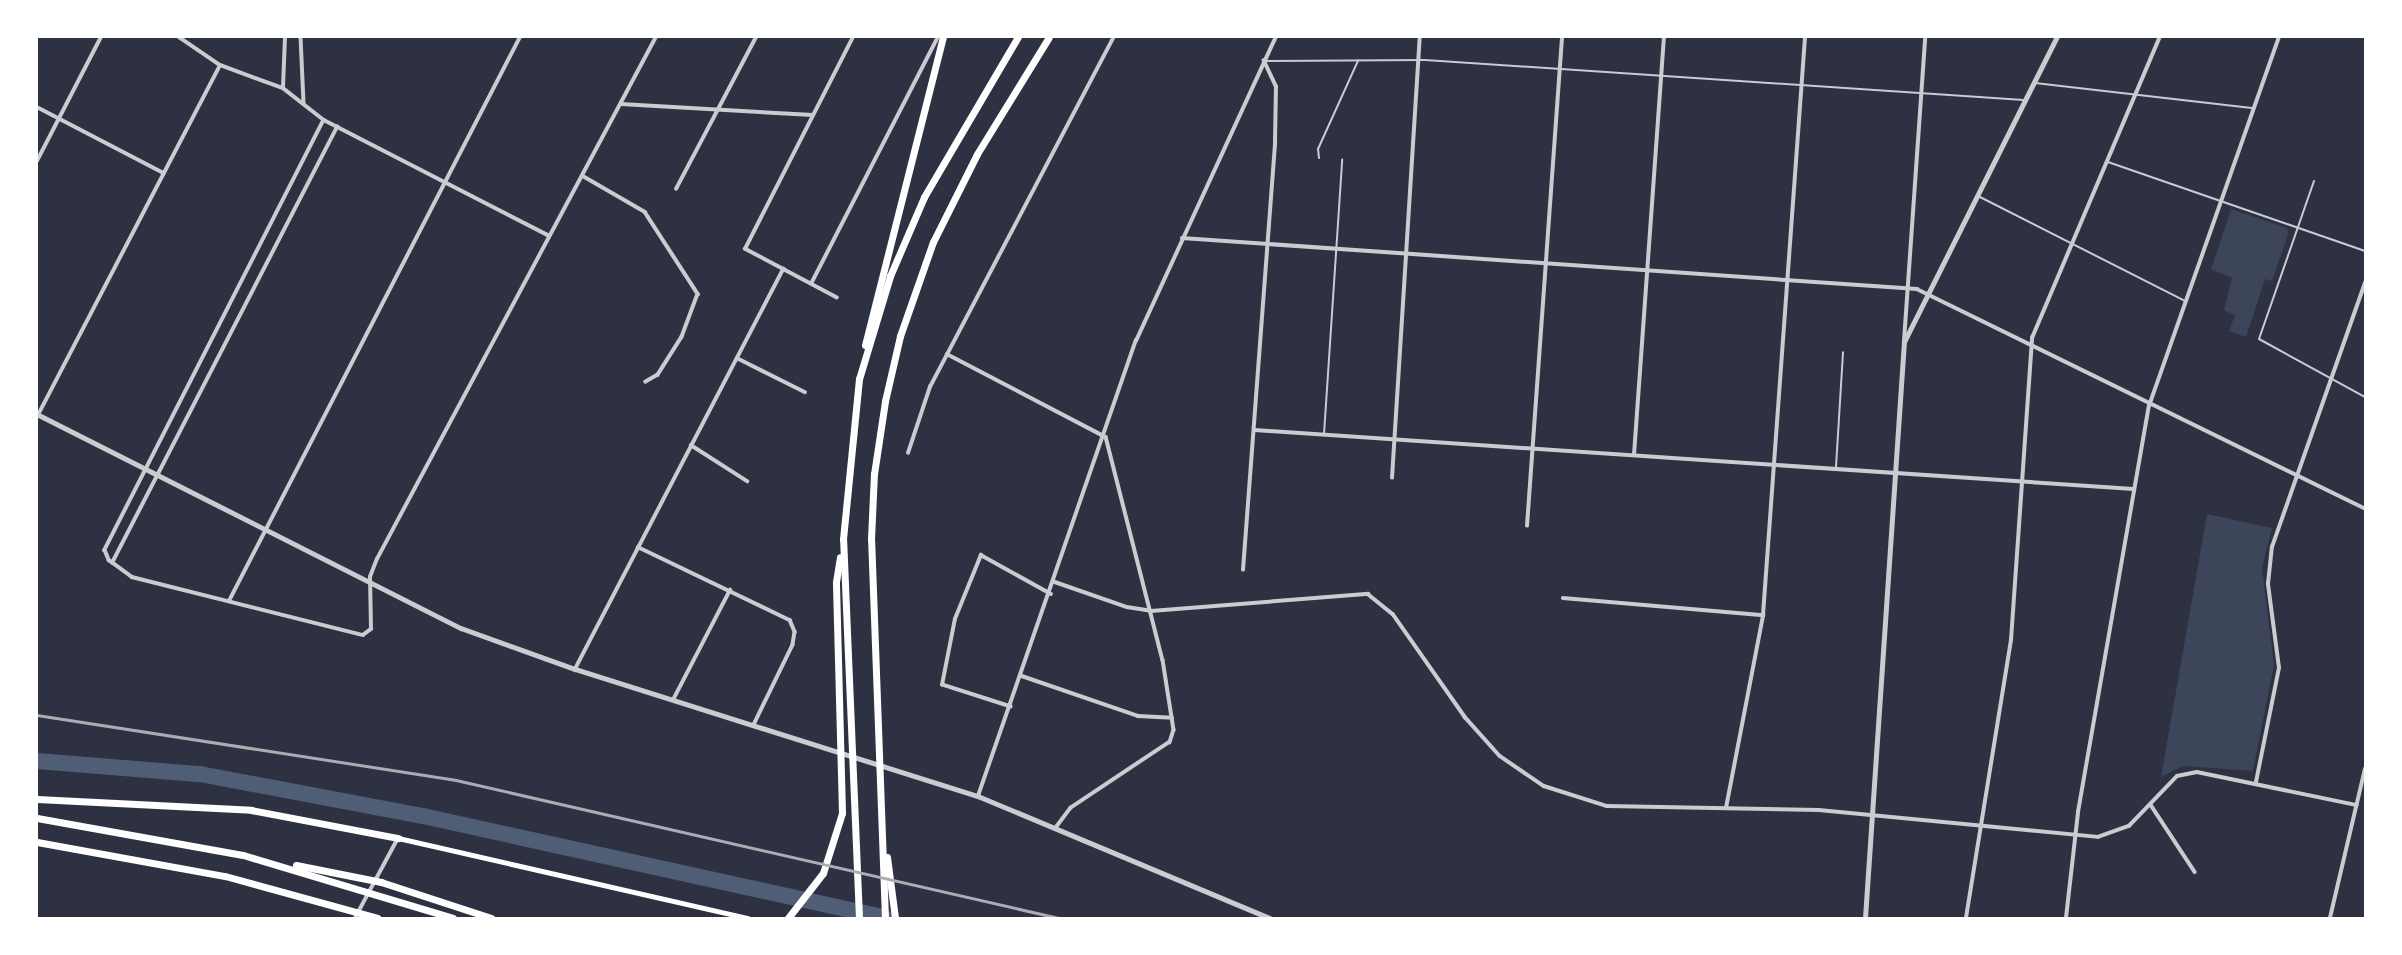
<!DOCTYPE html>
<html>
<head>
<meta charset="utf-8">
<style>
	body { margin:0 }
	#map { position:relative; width:2402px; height:955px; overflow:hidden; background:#2d3142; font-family:Lato,sans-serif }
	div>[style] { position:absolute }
	.green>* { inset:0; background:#3c4559 }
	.river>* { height:16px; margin:-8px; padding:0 8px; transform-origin:8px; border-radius:8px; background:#4f5d75 }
	.service>* { height:2px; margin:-1px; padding:0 1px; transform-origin:1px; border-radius:1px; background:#caccd0 }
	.minor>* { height:3.5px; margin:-1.75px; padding:0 1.75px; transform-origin:1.75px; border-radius:1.75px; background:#caccd0 }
	.tertiary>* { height:4.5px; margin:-2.25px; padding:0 2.25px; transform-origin:2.25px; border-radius:2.25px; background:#caccd0 }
	.secondary>* { height:5px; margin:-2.5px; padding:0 2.5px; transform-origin:2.5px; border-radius:2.5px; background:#fff }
	.motorway>* { height:7px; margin:-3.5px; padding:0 3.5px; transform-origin:3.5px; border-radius:3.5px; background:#fff }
	.rail>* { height:2.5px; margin:-1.25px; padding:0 1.25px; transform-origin:1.25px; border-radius:1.25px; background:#abadb3 }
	span { translate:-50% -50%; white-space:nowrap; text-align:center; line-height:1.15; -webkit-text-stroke:7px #fff; paint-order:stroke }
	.frame { position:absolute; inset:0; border:38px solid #fff; pointer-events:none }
</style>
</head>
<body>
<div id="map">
	<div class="green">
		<i style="clip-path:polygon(2231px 209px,2287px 228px,2288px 235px,2272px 281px,2265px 279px,2246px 337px,2229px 331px,2235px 315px,2224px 310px,2232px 278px,2211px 269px)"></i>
		<i style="clip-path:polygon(2207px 514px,2272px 528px,2262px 568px,2274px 665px,2253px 771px,2183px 766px,2161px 777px)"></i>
	</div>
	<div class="river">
		<i style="left:37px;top:761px;width:164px;rotate:4.6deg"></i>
		<i style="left:200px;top:774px;width:227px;rotate:10.7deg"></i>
		<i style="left:423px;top:816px;width:473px;rotate:12.4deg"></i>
	</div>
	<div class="service">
		<i style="left:1265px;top:61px;width:160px;rotate:-0.4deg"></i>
		<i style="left:1425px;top:60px;width:600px;rotate:3.82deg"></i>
		<i style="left:2035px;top:83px;width:218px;rotate:6.6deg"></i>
		<i style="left:1319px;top:158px;width:9px;rotate:-96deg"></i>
		<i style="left:1318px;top:149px;width:97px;rotate:-65.6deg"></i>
		<i style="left:2108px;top:162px;width:272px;rotate:19.1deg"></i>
		<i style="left:2314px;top:181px;width:167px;rotate:109.2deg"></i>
		<i style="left:2259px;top:339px;width:121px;rotate:28.7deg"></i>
		<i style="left:1978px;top:196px;width:232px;rotate:26.9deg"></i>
		<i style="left:1324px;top:434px;width:275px;rotate:-86.2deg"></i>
		<i style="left:1836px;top:467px;width:115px;rotate:-86.5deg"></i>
	</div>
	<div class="minor">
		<i style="left:179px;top:37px;width:50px;rotate:34.3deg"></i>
		<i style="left:220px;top:65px;width:67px;rotate:20.1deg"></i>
		<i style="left:283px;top:88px;width:52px;rotate:38deg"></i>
		<i style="left:324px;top:120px;width:252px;rotate:27.2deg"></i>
		<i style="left:301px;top:37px;width:66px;rotate:87.4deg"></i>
		<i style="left:283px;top:87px;width:50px;rotate:-87.7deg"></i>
		<i style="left:621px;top:104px;width:192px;rotate:3.3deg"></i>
		<i style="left:37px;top:107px;width:143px;rotate:27.5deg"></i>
		<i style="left:324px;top:120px;width:483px;rotate:117deg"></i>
		<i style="left:105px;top:550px;width:11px;rotate:68deg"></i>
		<i style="left:109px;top:560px;width:29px;rotate:36deg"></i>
		<i style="left:132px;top:577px;width:238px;rotate:14.1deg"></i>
		<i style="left:363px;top:635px;width:10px;rotate:-37deg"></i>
		<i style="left:371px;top:629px;width:52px;rotate:-91.1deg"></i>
		<i style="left:370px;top:577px;width:19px;rotate:-69deg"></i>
		<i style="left:377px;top:559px;width:592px;rotate:-61.88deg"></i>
		<i style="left:37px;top:161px;width:140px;rotate:-62.7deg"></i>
		<i style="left:583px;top:176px;width:72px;rotate:30.1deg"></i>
		<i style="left:645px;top:212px;width:98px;rotate:57.1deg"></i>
		<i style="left:698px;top:294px;width:46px;rotate:110.4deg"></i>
		<i style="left:682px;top:337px;width:45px;rotate:122.3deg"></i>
		<i style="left:658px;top:375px;width:14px;rotate:150deg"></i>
		<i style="left:676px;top:189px;width:172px;rotate:-62.2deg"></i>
		<i style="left:1182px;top:238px;width:737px;rotate:3.97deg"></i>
		<i style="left:1917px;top:289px;width:499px;rotate:26.1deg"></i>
		<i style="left:811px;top:284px;width:278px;rotate:-62.8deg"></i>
		<i style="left:837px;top:298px;width:104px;rotate:-152deg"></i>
		<i style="left:745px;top:249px;width:238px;rotate:-63deg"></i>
		<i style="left:1904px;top:341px;width:305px;rotate:-86deg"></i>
		<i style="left:947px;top:354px;width:179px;rotate:27.6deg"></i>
		<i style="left:1106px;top:437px;width:230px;rotate:75.7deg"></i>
		<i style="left:1163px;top:660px;width:71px;rotate:81.1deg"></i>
		<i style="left:1174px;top:730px;width:13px;rotate:108deg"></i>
		<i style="left:1170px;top:742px;width:119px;rotate:146.3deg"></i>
		<i style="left:1071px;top:808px;width:25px;rotate:127deg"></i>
		<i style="left:737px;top:358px;width:76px;rotate:26.6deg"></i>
		<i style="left:38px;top:415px;width:394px;rotate:-62.5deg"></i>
		<i style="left:1255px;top:430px;width:880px;rotate:3.84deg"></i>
		<i style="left:691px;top:445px;width:67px;rotate:32.7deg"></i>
		<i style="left:908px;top:453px;width:70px;rotate:-71.6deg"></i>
		<i style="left:930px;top:387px;width:395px;rotate:-62.3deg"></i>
		<i style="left:1634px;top:455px;width:419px;rotate:-85.9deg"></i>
		<i style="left:1392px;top:478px;width:442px;rotate:-86.4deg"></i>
		<i style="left:1527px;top:526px;width:490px;rotate:-85.9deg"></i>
		<i style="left:638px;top:547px;width:169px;rotate:25.7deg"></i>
		<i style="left:790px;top:620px;width:13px;rotate:67deg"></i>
		<i style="left:795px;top:632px;width:13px;rotate:99deg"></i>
		<i style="left:793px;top:645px;width:89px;rotate:116deg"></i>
		<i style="left:112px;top:563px;width:491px;rotate:-62.7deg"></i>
		<i style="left:1243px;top:570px;width:429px;rotate:-85.7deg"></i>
		<i style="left:1275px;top:142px;width:55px;rotate:-89deg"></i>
		<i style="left:1276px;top:87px;width:29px;rotate:-115deg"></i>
		<i style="left:1055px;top:582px;width:76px;rotate:19.1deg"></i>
		<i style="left:1127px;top:607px;width:24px;rotate:9deg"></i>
		<i style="left:1151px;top:611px;width:218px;rotate:-4.5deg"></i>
		<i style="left:1368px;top:594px;width:32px;rotate:39deg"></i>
		<i style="left:1393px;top:614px;width:126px;rotate:55deg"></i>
		<i style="left:1465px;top:717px;width:52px;rotate:48.1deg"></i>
		<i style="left:1500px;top:756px;width:53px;rotate:34.3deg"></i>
		<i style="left:1544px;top:786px;width:66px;rotate:17.6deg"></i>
		<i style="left:1607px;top:806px;width:212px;rotate:1.1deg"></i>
		<i style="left:1819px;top:810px;width:280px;rotate:5.5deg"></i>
		<i style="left:2098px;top:837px;width:33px;rotate:-20deg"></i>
		<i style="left:2129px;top:826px;width:69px;rotate:-46.2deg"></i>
		<i style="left:2177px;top:776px;width:20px;rotate:-11deg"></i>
		<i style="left:2197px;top:772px;width:163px;rotate:11.7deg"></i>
		<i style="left:1563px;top:598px;width:201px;rotate:4.9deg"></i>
		<i style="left:229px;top:601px;width:635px;rotate:-62.71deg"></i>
		<i style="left:575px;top:669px;width:451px;rotate:-62.5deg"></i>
		<i style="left:1022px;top:676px;width:123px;rotate:19deg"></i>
		<i style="left:1138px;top:716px;width:34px;rotate:3deg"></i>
		<i style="left:673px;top:700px;width:124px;rotate:-62.6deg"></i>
		<i style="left:1011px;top:707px;width:72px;rotate:-162.3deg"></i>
		<i style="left:942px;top:685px;width:67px;rotate:-78.9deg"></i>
		<i style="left:955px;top:619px;width:69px;rotate:-67.9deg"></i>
		<i style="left:981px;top:555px;width:80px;rotate:29.1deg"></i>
		<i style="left:2256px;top:782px;width:116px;rotate:-78.6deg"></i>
		<i style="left:2279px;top:668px;width:85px;rotate:-97.5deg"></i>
		<i style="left:2268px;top:584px;width:37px;rotate:-84deg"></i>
		<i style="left:2272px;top:547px;width:280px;rotate:-70.6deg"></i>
		<i style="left:978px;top:796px;width:482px;rotate:-70.9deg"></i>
		<i style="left:1136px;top:341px;width:335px;rotate:-65.3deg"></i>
		<i style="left:2151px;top:805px;width:80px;rotate:56.7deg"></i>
		<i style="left:1726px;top:808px;width:197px;rotate:-79.1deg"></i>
		<i style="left:1763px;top:615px;width:580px;rotate:-85.84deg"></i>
		<i style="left:355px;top:918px;width:89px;rotate:-61.7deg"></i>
		<i style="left:1966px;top:918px;width:282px;rotate:-80.8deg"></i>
		<i style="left:2011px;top:640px;width:303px;rotate:-86deg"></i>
		<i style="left:2032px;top:338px;width:327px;rotate:-67deg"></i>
		<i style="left:2066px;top:918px;width:107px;rotate:-83.5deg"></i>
		<i style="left:2078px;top:812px;width:412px;rotate:-80.1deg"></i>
		<i style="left:2149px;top:406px;width:391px;rotate:-70.6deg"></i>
		<i style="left:2330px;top:918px;width:153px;rotate:-76.8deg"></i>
	</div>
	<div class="tertiary">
		<i style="left:37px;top:414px;width:475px;rotate:26.8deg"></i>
		<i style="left:461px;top:628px;width:121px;rotate:19.8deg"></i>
		<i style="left:575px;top:669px;width:423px;rotate:17.5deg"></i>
		<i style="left:978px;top:796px;width:316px;rotate:22.7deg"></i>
		<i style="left:1865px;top:918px;width:577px;rotate:-86.13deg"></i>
		<i style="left:1904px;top:342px;width:341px;rotate:-63.4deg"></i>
	</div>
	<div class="secondary">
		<i style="left:398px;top:838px;width:359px;rotate:12.9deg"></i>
	</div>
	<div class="motorway">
		<i style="left:865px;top:345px;width:318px;rotate:-75.8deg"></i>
		<i style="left:37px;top:799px;width:214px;rotate:2.9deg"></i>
		<i style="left:251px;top:810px;width:150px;rotate:10.8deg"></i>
		<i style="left:37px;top:818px;width:209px;rotate:10.2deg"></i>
		<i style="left:243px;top:855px;width:219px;rotate:16.7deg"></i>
		<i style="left:37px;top:842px;width:191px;rotate:10.3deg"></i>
		<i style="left:225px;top:876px;width:158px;rotate:15.4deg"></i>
		<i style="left:887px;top:857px;width:62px;rotate:82.5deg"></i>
		<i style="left:296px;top:865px;width:87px;rotate:11.3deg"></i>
		<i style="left:381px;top:882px;width:116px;rotate:18.1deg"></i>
		<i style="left:788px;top:918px;width:57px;rotate:-52.1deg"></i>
		<i style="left:823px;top:873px;width:63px;rotate:-72.4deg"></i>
		<i style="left:842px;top:813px;width:231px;rotate:-91.5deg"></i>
		<i style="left:836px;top:582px;width:25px;rotate:-81deg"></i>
		<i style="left:859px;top:918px;width:379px;rotate:-92.4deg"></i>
		<i style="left:843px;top:539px;width:161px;rotate:-84.3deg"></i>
		<i style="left:859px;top:379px;width:108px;rotate:-73.2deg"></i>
		<i style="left:890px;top:276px;width:86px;rotate:-66.7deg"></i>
		<i style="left:924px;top:197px;width:186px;rotate:-59.6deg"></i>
		<i style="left:885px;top:918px;width:379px;rotate:-92.1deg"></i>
		<i style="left:871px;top:539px;width:65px;rotate:-87.4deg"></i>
		<i style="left:874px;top:474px;width:74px;rotate:-81.4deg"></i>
		<i style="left:885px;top:401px;width:67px;rotate:-77deg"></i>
		<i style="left:900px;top:336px;width:100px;rotate:-70.7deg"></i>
		<i style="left:933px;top:242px;width:98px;rotate:-63.4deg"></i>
		<i style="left:977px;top:154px;width:137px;rotate:-58.4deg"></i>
	</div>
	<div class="rail">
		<i style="left:37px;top:715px;width:424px;rotate:8.8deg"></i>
		<i style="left:456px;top:780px;width:619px;rotate:12.89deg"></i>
	</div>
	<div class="frame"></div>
</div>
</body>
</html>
